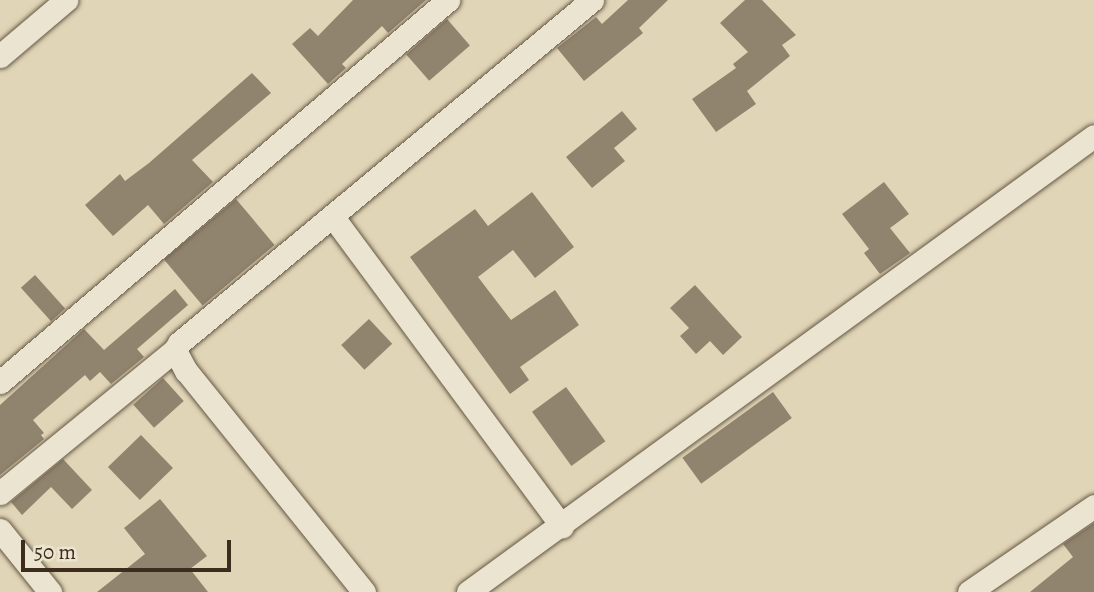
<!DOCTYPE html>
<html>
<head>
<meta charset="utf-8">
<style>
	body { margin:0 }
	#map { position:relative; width:1094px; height:592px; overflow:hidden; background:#e0d5b6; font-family:Alegreya,serif }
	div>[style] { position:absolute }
	.building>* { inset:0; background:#91846e; transform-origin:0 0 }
	.roads { filter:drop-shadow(0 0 2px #655745) drop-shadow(0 0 2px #655745) }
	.street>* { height:23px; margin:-11.5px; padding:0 11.5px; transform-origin:11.5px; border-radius:11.5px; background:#ebe4d0 }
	span { translate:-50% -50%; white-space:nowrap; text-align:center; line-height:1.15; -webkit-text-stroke:5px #ebe4d0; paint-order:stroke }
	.scale { position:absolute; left:21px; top:540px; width:210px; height:32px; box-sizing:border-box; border:4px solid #3c2d1f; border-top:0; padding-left:9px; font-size:21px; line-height:24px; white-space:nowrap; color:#3c2d1f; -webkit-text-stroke:5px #ebe4d0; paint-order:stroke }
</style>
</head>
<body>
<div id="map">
	<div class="building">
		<i style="clip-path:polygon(353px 0,426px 0,388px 33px,382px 26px,342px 64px,346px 68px,328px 84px,292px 44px,310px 28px,318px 36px)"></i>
		<i style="clip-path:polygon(628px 0,668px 0,639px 28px,643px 33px,584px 81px,557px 48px,596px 17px,602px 24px)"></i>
		<i style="clip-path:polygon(745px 0,762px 0,796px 35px,782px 45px,790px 56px,747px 91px,756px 104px,716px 132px,692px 99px,736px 68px,733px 64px,748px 52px,720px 23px)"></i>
		<i style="left:447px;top:19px;width:35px;height:54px;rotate:49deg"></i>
		<i style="clip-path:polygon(252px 73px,271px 93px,192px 160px,213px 182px,164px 224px,148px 205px,113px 236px,85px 205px,120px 174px,125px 181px,149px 163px)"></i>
		<i style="clip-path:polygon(622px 111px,637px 129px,614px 148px,625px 161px,592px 188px,566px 157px)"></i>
		<i style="clip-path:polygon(884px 182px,909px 214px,890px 228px,910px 253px,880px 274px,864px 253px,869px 249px,842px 214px)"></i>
		<i style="clip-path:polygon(532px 192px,574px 247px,535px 278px,513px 250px,478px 277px,511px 320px,555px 290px,579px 325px,520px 367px,529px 380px,510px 394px,410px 257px,475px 209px,488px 226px)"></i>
		<i style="left:236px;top:199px;width:60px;height:94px;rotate:50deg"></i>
		<i style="left:35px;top:275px;width:45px;height:19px;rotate:48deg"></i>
		<i style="clip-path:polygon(695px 285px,742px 337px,723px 355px,710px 341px,696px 354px,680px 336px,689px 328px,670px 308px)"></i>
		<i style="clip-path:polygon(175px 289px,188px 305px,137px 349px,144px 357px,111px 384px,100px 372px,90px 381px,85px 375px,33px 420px,44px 433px,41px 435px,44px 439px,0 475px,0 405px,84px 329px,104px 350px)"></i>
		<i style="left:369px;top:319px;width:34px;height:38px;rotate:47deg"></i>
		<i style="left:163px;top:378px;width:31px;height:40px;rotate:48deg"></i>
		<i style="left:566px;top:387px;width:67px;height:42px;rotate:54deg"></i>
		<i style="left:773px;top:392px;width:32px;height:112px;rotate:54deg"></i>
		<i style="left:141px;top:435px;width:46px;height:46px;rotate:46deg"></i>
		<i style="clip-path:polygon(63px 459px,92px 490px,72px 509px,51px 487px,22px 515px,11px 502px)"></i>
		<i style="clip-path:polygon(160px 499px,207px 556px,190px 569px,208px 592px,97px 592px,145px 554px,124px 528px)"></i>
		<i style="clip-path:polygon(1094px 523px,1094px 592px,1030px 592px,1073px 557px,1063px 544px)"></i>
	</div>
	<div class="roads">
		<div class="street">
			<i style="left:0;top:56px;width:87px;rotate:-40.3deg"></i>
			<i style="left:333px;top:217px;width:385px;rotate:53.5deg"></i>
			<i style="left:0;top:382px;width:589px;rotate:-40.45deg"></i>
			<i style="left:0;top:493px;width:226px;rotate:-39.3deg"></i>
			<i style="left:0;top:530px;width:80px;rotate:51.1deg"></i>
			<i style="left:364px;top:592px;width:284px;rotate:-128.8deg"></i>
			<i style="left:186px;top:371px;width:24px;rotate:-118deg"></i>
			<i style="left:175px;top:350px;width:8px;rotate:-60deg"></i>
			<i style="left:179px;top:343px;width:537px;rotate:-39.71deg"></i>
			<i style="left:468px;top:592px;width:774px;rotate:-36.07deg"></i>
			<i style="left:969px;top:592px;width:152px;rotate:-34.5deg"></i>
		</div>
	</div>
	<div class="scale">50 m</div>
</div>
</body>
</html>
